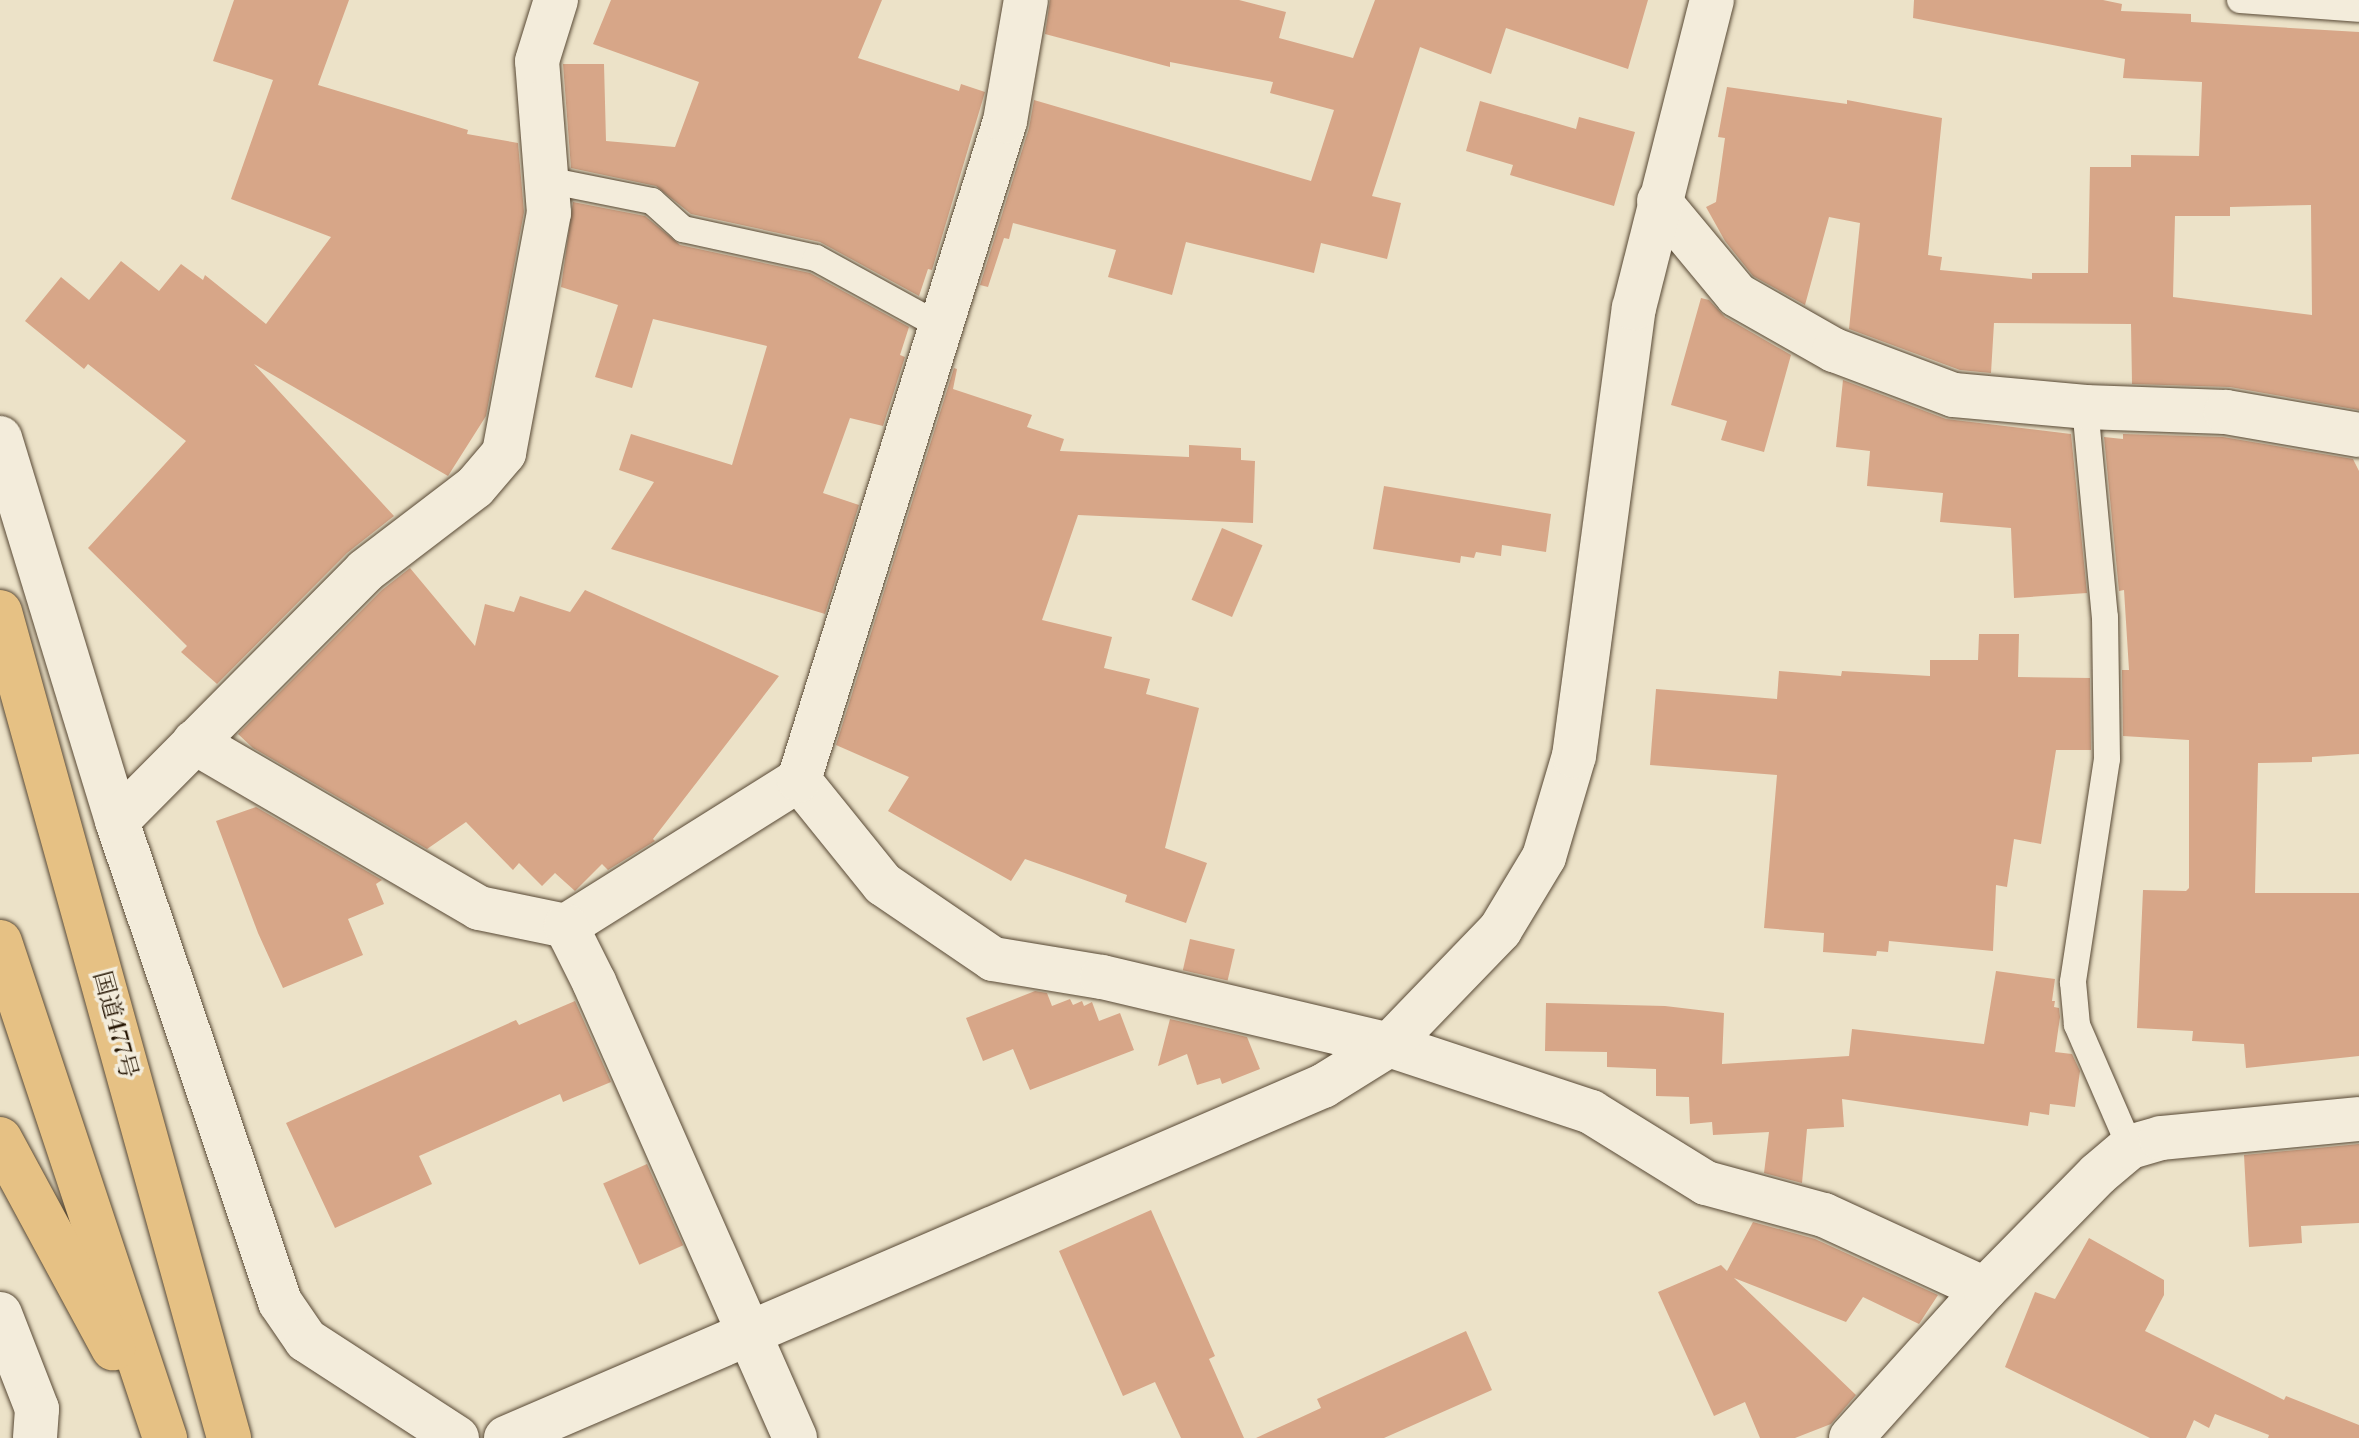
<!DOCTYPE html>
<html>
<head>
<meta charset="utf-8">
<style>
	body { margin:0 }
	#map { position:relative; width:2359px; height:1438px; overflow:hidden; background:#ece2c8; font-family:"Libre Bodoni","Noto Serif JP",serif }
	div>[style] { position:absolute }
	.building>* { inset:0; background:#d7a688; transform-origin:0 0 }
	.roads { filter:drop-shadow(0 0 2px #584935) drop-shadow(0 0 2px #584935) }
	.lane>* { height:26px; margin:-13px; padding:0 13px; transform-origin:13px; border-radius:13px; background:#f3ecdb }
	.street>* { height:44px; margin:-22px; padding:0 22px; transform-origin:22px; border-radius:22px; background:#f3ecdb }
	.secondary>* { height:44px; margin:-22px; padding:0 22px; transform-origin:22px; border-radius:22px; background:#f3ecdb }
	.highway>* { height:44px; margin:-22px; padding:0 22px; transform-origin:22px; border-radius:22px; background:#e6c184 }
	span { translate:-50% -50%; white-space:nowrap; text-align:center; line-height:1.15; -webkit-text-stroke:7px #f3ecdb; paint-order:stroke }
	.street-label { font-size:24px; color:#261604 }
</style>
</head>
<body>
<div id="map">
	<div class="building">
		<i style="clip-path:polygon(234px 0,349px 0,318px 85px,468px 130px,467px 134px,518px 143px,524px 212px,486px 416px,448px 476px,254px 364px,394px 516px,347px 553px,217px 684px,181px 652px,187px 646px,88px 548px,186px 441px,88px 364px,84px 369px,25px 321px,61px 277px,89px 300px,121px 261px,159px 291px,181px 264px,203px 280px,205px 275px,266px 324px,331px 237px,231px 199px,273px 80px,213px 61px)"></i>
		<i style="clip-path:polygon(611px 0,882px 0,858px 58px,959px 91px,961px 84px,985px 92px,932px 270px,928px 269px,919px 296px,820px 242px,691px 214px,656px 186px,571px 168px,563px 64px,604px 64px,606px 141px,675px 147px,699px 82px,593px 44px)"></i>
		<i style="clip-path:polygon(1050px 0,1239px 0,1286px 12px,1279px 38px,1353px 58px,1375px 0,1648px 0,1628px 69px,1506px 28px,1491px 74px,1420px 47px,1372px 196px,1401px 203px,1387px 259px,1321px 243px,1314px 273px,1186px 242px,1172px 295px,1108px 277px,1116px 250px,1013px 223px,1009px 239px,1004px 238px,988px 287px,980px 285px,1029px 128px,1034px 100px,1311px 181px,1334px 110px,1270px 93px,1273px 82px,1170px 62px,1170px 67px,1045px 34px)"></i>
		<i style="clip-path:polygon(evenodd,1914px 0,2103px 0,2122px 4px,2121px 11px,2191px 14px,2191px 22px,2359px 32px,2359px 410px,2230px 387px,2132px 384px,2131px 324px,1994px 323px,1991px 373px,1960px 370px,1849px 329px,1860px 223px,1829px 217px,1805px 305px,1753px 276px,1725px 241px,1706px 207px,1716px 202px,1725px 138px,1718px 137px,1727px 87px,1847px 104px,1847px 100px,1942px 118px,1928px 255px,1942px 257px,1940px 270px,2032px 279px,2032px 273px,2088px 273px,2090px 167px,2131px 167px,2131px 155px,2199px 156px,2202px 82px,2123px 78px,2125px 59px,1913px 18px,1914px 0,2311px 205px,2312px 315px,2173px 297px,2175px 216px,2230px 216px,2230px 207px,2311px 205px)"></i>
		<i style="clip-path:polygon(1480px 101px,1576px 129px,1579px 117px,1635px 132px,1614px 206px,1510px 175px,1513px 165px,1466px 151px)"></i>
		<i style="clip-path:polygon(573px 202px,645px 216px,680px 245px,810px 273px,909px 327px,900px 355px,905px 357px,883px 426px,850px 418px,823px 493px,859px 505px,825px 614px,611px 549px,654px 482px,619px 470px,631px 434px,732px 465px,767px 346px,653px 319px,632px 388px,595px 377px,618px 305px,561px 287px)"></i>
		<i style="clip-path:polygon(1701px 298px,1709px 300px,1725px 317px,1791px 355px,1764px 452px,1721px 440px,1727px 421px,1671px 405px)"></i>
		<i style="clip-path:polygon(954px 368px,957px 369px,953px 389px,1032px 415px,1027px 427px,1064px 439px,1060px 451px,1189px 457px,1189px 445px,1241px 448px,1241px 460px,1255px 461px,1253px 523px,1078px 515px,1042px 620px,1112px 637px,1104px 668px,1150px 679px,1146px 694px,1199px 708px,1165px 848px,1207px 863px,1186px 923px,1125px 902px,1127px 895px,1025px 859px,1011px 881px,888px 811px,909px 777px,836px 745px)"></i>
		<i style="clip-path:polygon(1843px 380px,1946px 419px,2071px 434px,2087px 593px,2014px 598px,2011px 528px,1940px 522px,1943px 493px,1867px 486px,1870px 451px,1836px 447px)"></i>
		<i style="clip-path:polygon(2123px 434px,2223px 437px,2353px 459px,2359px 471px,2359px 754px,2312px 757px,2312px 762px,2258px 763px,2255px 893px,2359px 893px,2359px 1056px,2246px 1068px,2244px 1044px,2192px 1041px,2193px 1031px,2137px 1028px,2143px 890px,2186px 891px,2189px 888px,2189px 740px,2123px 736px,2122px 670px,2129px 670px,2124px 590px,2119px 591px,2104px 437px,2123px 439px)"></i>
		<i style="clip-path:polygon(1384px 486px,1551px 514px,1546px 552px,1502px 545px,1501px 556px,1476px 552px,1474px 558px,1461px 556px,1460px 563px,1373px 549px)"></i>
		<i style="left:1222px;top:528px;width:44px;height:78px;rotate:23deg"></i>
		<i style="clip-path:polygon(410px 568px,475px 646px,485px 604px,514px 612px,520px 596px,570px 612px,585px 590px,779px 676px,653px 839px,655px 841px,608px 870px,602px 864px,575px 891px,555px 873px,542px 886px,519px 863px,513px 870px,466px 822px,427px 849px,253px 748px,238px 734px,382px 590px)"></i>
		<i style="clip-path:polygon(1979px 634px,2019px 634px,2018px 677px,2090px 678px,2091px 750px,2056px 750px,2041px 844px,2014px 839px,2007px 887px,1996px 885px,1993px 951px,1889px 941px,1888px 952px,1877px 951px,1876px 956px,1823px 952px,1824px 933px,1764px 928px,1777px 775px,1650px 765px,1656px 689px,1777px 699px,1779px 671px,1841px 676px,1842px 671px,1930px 676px,1930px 660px,1978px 660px)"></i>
		<i style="clip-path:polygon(256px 807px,382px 880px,376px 884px,384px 904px,348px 919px,363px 955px,283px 988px,258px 933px,216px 821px)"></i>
		<i style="left:1190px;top:939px;width:46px;height:32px;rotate:13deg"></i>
		<i style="clip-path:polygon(1996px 971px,2055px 979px,2052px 1001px,2055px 1001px,2054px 1007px,2059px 1008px,2060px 1017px,2055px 1052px,2072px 1054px,2080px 1071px,2075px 1107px,2050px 1104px,2049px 1115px,2030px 1112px,2028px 1126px,1842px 1099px,1844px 1127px,1807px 1129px,1802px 1183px,1764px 1173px,1769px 1132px,1713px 1135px,1712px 1122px,1690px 1124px,1689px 1097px,1656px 1096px,1656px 1069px,1607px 1067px,1607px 1052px,1545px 1051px,1546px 1003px,1665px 1006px,1724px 1013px,1722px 1064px,1849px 1056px,1852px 1029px,1984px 1044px)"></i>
		<i style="clip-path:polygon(1035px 991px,1047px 993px,1052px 1006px,1070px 999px,1073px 1005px,1082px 1001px,1084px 1006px,1092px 1002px,1099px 1021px,1120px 1013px,1134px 1050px,1030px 1090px,1013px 1049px,983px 1061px,966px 1018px)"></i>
		<i style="clip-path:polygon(575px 1001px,611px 1082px,563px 1102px,560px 1094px,419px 1156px,432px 1184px,335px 1228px,286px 1123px,516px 1020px,519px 1025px)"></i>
		<i style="clip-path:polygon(1170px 1019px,1247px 1037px,1260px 1069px,1222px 1084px,1220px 1078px,1197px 1085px,1187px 1054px,1158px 1066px)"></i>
		<i style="clip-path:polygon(2359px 1144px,2359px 1223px,2301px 1226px,2302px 1243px,2249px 1247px,2244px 1155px)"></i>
		<i style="left:647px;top:1164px;width:89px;height:48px;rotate:66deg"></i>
		<i style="clip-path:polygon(1151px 1210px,1215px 1356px,1209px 1359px,1244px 1438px,1181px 1438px,1155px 1382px,1123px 1396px,1059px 1251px)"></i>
		<i style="clip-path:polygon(1753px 1222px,1815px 1239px,1938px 1295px,1919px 1324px,1863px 1297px,1846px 1322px,1734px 1278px,1856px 1395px,1831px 1424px,1795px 1438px,1760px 1438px,1745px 1402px,1714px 1416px,1658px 1292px,1721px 1265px,1727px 1271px)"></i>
		<i style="clip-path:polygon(2089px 1238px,2164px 1280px,2164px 1295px,2145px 1331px,2284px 1400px,2286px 1396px,2359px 1425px,2359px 1438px,2268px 1438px,2269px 1435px,2215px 1414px,2209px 1428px,2194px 1420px,2186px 1438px,2150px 1438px,2005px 1367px,2035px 1292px,2055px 1299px)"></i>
		<i style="clip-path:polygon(1466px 1331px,1492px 1390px,1384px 1438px,1256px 1438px,1321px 1408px,1317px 1399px)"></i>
	</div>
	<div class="roads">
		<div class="lane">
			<i style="left:2240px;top:0;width:119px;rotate:4.3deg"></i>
			<i style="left:547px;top:180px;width:107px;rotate:11.3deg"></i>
			<i style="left:652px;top:201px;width:42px;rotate:42.1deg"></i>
			<i style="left:683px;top:229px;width:136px;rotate:12.3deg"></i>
			<i style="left:816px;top:258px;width:139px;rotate:28.8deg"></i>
			<i style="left:2085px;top:407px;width:211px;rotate:84.6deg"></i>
			<i style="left:2105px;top:617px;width:142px;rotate:89.2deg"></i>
			<i style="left:2107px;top:759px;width:226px;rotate:98.7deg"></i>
			<i style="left:2073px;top:982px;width:43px;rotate:84.7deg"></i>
			<i style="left:2077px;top:1025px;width:133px;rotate:66.5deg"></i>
		</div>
		<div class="street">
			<i style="left:1659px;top:201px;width:122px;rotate:50.3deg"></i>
			<i style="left:1737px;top:295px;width:112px;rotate:29.6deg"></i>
			<i style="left:1834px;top:350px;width:128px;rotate:20.6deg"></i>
			<i style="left:1954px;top:395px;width:132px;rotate:5.2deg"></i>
			<i style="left:2085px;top:407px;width:141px;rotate:2deg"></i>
			<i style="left:2226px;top:412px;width:135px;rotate:9.8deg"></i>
			<i style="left:0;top:438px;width:400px;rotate:73deg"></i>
			<i style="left:117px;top:821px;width:508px;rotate:71.28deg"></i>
			<i style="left:280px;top:1302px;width:46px;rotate:55.6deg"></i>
			<i style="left:306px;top:1340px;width:180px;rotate:33deg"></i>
			<i style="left:194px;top:742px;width:330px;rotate:30.2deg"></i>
			<i style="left:479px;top:908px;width:89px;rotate:11.7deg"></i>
			<i style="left:566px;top:926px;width:275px;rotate:-32.1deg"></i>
			<i style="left:799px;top:780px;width:134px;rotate:51.1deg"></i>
			<i style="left:883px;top:884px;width:133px;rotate:34.3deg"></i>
			<i style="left:993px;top:959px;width:110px;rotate:9.4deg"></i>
			<i style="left:1102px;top:977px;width:295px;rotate:13.3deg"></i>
			<i style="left:1389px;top:1045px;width:213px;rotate:18.3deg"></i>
			<i style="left:1591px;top:1112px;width:135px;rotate:31.7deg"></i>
			<i style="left:1706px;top:1183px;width:122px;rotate:15.2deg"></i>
			<i style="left:1824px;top:1215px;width:177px;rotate:24.7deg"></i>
			<i style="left:799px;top:780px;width:690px;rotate:-72.64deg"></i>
			<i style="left:1005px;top:121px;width:123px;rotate:-80.2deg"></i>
			<i style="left:117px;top:821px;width:352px;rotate:-45.2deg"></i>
			<i style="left:365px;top:571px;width:138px;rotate:-37.4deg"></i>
			<i style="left:475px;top:487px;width:45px;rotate:-49.5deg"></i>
			<i style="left:504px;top:453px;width:244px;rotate:-79.4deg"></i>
			<i style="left:549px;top:213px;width:152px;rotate:-94.5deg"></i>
			<i style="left:537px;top:61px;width:64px;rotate:-72.7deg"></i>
			<i style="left:566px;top:926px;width:63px;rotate:63.4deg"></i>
			<i style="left:594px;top:982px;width:498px;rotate:66.2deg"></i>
			<i style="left:0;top:1314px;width:102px;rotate:68.7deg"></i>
			<i style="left:37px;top:1409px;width:29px;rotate:94deg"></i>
			<i style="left:1851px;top:1438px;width:200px;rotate:-48deg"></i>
			<i style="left:1985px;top:1289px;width:161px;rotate:-45.5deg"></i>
			<i style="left:2098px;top:1174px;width:42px;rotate:-40.2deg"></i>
			<i style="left:2130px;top:1147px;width:32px;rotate:-16deg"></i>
			<i style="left:2161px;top:1138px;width:199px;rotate:-5.5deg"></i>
		</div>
		<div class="secondary">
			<i style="left:506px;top:1438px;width:890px;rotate:-23.31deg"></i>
			<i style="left:1323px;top:1086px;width:78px;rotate:-31.8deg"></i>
			<i style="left:1389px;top:1045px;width:160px;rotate:-46deg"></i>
			<i style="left:1500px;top:930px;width:85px;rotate:-58.9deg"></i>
			<i style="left:1544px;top:857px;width:105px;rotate:-73.5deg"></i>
			<i style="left:1574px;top:756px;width:452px;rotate:-82.4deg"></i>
			<i style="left:1634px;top:308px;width:318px;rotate:-75.8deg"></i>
		</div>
		<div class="highway">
			<i style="left:0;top:612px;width:857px;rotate:74.5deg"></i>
			<i style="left:0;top:942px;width:523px;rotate:71.6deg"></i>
			<i style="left:0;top:1139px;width:238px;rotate:61.6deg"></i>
		</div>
	</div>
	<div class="street-label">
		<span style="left:114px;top:1025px;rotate:75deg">国道477号</span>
	</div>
</div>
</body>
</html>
